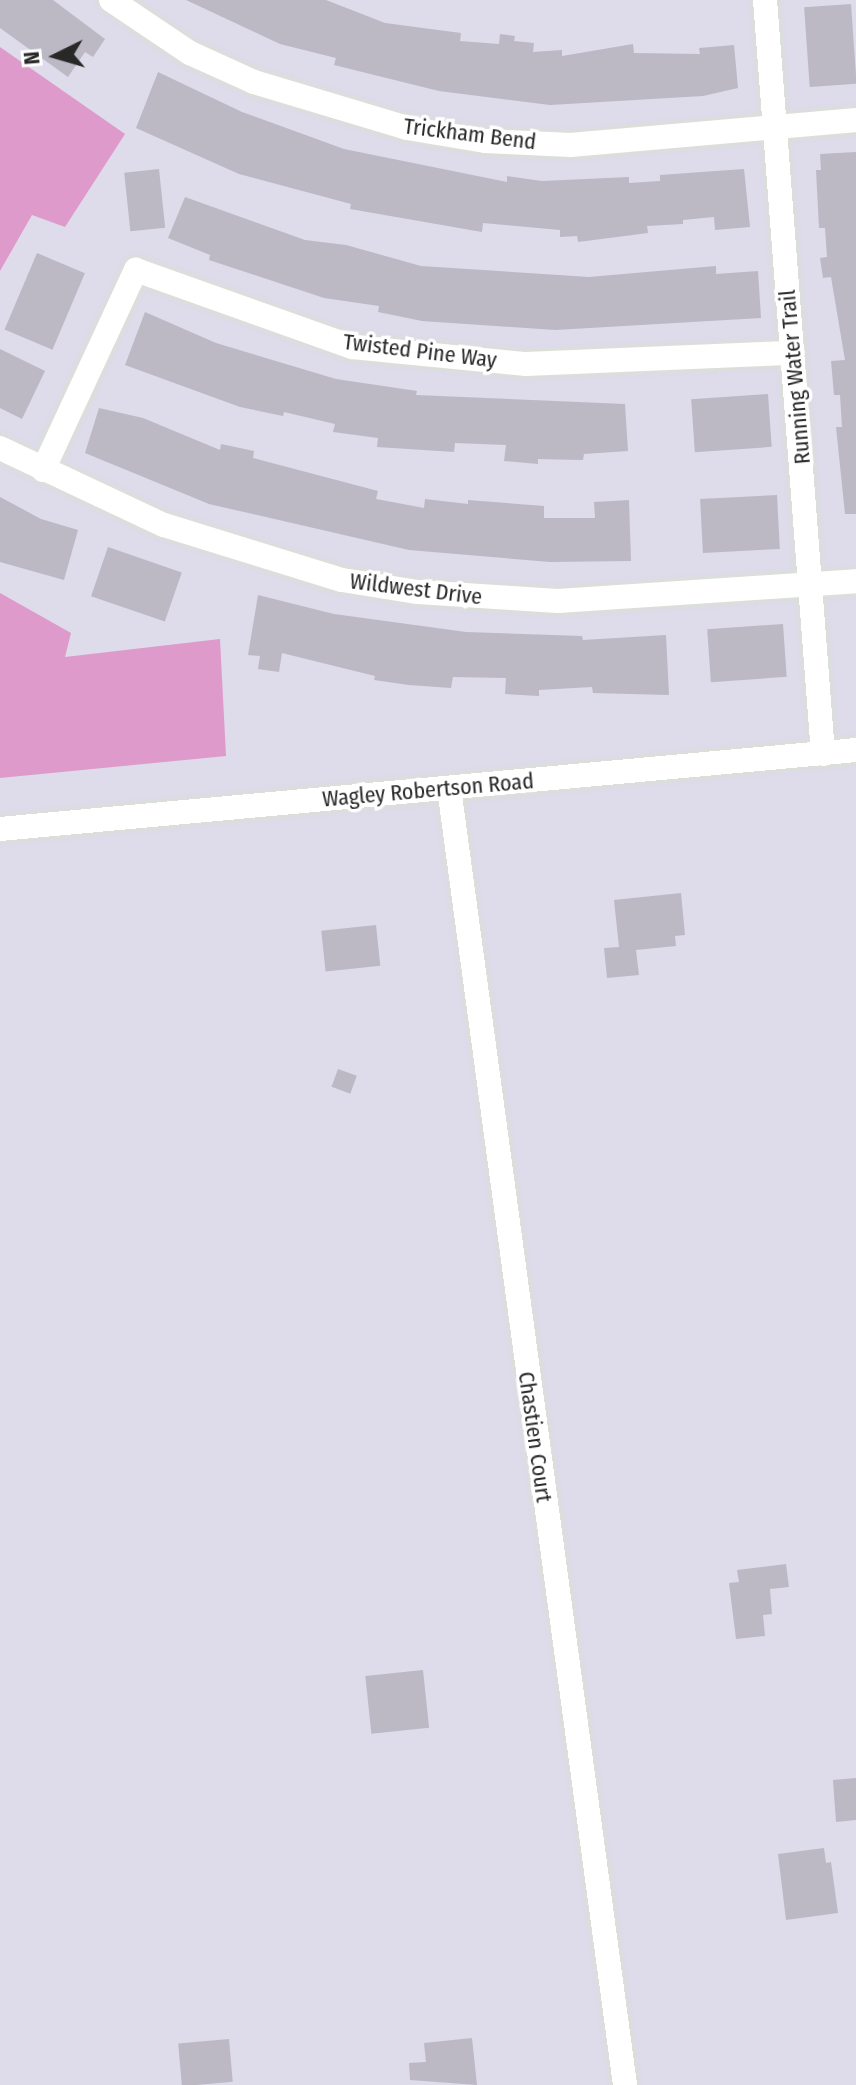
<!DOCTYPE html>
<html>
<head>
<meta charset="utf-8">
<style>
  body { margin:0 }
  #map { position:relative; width:856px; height:2085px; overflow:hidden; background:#dedbea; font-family:"Fira Sans Condensed",sans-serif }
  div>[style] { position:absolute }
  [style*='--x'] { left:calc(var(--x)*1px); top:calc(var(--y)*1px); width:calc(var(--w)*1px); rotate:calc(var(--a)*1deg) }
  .green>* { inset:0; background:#de9acb }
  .building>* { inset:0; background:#bcb9c5; transform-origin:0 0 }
  .roads { filter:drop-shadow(0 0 2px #d9e1d0) drop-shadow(0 0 2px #d9e1d0) }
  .minor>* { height:24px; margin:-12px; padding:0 12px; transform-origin:12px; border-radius:12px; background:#fff }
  span { translate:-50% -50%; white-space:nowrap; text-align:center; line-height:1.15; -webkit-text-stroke:7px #fff; paint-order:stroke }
  .street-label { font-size:22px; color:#282828 }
  .north { position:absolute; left:16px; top:16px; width:80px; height:80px; -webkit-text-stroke:6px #fff; paint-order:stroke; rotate:265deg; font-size:22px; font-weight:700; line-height:32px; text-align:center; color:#282828 }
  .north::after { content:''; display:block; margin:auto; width:28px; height:36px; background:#282828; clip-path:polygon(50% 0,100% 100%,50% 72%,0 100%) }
</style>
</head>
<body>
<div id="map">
  <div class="green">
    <div style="clip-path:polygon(0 47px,125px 134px,65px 227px,32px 215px,0 271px)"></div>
    <div style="clip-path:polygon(0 593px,71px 633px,65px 657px,220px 639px,226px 756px,0 778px)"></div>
  </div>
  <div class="building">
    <div style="clip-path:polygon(0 0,53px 0,105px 39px,93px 57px,85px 52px,68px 77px,0 28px)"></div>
    <div style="clip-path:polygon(186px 0,326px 0,385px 23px,461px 33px,460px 41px,499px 44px,500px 34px,515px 36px,514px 41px,534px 43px,533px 52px,562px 50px,562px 56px,633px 44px,634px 53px,700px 54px,699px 48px,734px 45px,738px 88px,703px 96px,550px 105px,439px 91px,334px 65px,336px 58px,280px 44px)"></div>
    <div style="left:851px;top:4px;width:80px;height:47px;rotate:86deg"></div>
    <div style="clip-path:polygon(158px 72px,242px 112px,344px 149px,507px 182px,507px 176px,542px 181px,629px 177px,629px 183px,660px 181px,660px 175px,744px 169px,750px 227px,715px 230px,714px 217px,683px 220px,683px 224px,647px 226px,648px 233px,578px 242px,577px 236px,560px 237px,560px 230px,483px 223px,482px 232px,350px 209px,351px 204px,239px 174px,136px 128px)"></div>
    <div style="clip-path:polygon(856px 152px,856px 514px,845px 514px,836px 427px,842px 427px,840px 395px,834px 395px,831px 361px,845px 360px,831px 277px,823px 278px,820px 258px,827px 257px,825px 228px,819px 228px,816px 170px,821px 170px,820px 154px)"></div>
    <div style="left:159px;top:169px;width:59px;height:35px;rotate:84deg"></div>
    <div style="clip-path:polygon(185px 197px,305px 240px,346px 245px,421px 266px,589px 277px,716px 266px,716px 274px,758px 271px,761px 318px,555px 330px,422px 321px,378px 312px,379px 306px,324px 298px,209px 260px,210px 255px,168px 238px)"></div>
    <div style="left:37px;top:253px;width:52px;height:83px;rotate:23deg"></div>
    <div style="clip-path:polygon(145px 312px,216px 343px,336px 379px,417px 391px,416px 395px,625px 404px,628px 451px,584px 454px,583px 460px,538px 459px,538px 464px,504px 461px,506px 445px,455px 443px,454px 452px,377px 447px,378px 438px,333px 432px,335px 424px,284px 412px,283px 416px,240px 407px,125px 365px)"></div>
    <div style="clip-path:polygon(0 349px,45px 371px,22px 419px,0 408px)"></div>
    <div style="left:768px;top:394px;width:53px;height:77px;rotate:86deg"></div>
    <div style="clip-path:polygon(99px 408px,143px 418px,220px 450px,221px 444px,254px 451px,253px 458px,378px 491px,376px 499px,424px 508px,425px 499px,468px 504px,468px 500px,544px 506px,544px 518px,595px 518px,594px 502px,629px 500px,631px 561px,550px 562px,409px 550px,209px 504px,85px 453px)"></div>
    <div style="left:777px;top:495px;width:54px;height:77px;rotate:87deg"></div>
    <div style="clip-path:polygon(0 497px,41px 519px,78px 530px,64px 580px,0 562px)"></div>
    <div style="left:108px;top:547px;width:78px;height:52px;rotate:19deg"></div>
    <div style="clip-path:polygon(258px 595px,334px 614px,466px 632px,582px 636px,583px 640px,666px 635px,669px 695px,593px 693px,592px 687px,539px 690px,539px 696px,505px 694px,506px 678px,453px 677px,451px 688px,409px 685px,374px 680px,375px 676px,282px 653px,279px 672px,258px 669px,260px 656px,248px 655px)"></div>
    <div style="left:783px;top:624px;width:53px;height:76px;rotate:86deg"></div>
    <div style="clip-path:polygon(681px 893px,685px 935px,675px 936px,676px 946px,636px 950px,639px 975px,607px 978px,604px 948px,619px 947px,614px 900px)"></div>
    <div style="left:376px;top:925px;width:41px;height:55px;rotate:84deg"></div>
    <div style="left:338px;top:1069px;width:20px;height:19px;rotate:20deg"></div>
    <div style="clip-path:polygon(786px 1564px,789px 1587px,770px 1589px,772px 1614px,763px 1615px,765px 1636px,736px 1639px,729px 1583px,739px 1582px,737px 1570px)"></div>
    <div style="left:423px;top:1670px;width:58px;height:58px;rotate:84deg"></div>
    <div style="clip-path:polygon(856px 1778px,856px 1820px,836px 1822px,833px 1780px)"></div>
    <div style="clip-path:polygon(824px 1848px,826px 1863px,831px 1862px,838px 1913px,786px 1920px,778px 1854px)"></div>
    <div style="clip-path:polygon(472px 2038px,477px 2085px,410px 2080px,409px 2063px,426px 2062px,424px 2043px)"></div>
    <div style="left:229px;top:2039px;width:43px;height:51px;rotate:85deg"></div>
  </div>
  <div class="roads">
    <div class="minor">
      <div style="--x:111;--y:0;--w:95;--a:33.9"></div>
      <div style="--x:190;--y:53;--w:70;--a:24.4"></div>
      <div style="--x:254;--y:82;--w:160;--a:16.7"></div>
      <div style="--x:407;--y:128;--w:79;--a:9.5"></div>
      <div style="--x:485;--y:141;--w:86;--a:2.7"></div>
      <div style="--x:571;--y:145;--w:286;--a:-5"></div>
      <div style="--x:765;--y:0;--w:756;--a:85.6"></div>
      <div style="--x:0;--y:448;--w:181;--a:25.2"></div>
      <div style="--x:164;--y:525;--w:186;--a:17.2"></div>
      <div style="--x:342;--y:580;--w:77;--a:9"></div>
      <div style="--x:418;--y:592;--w:140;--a:3.7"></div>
      <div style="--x:558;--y:601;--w:299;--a:-3.8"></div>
      <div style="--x:43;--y:470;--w:221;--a:-65.1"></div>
      <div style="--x:136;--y:270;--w:229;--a:19.6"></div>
      <div style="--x:352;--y:347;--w:175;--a:5.6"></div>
      <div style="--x:526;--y:364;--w:267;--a:-2.4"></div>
      <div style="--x:449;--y:788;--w:1309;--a:82.27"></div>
      <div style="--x:0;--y:829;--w:860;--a:-5.27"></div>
    </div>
  </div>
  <div class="street-label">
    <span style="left:470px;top:134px;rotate:7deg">Trickham Bend</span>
    <span style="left:420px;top:351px;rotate:7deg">Twisted Pine Way</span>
    <span style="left:795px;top:377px;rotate:-95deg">Running Water Trail</span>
    <span style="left:416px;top:589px;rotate:7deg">Wildwest Drive</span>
    <span style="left:428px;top:790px;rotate:-5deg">Wagley Robertson Road</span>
    <span style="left:535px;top:1437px;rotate:82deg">Chastien Court</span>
  </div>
  <div class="north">N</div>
</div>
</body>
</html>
